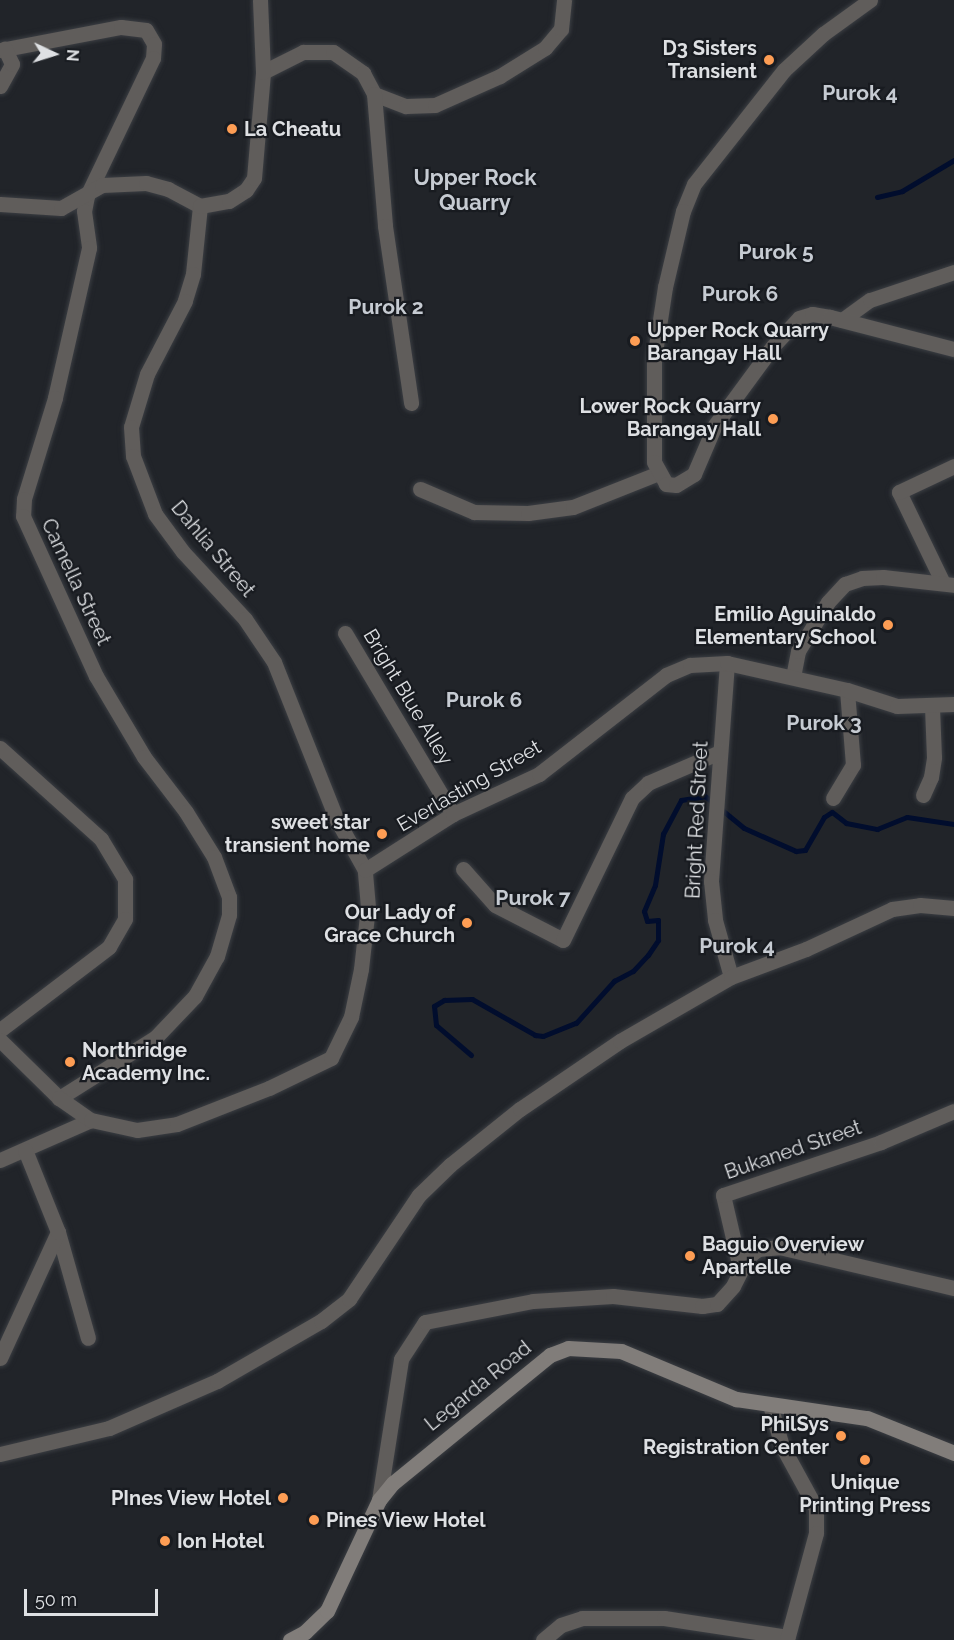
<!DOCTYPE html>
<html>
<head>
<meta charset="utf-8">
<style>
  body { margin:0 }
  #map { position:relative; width:954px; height:1640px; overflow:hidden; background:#212429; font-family:Raleway,sans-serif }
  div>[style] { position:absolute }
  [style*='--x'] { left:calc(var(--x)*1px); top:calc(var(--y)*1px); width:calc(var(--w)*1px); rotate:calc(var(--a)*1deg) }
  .stream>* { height:5px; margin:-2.5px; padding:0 2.5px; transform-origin:2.5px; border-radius:2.5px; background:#010d2d }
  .roads { filter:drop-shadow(0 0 2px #3b3e43) drop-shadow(0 0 2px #3b3e43) }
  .minor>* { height:15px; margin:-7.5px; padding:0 7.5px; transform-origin:7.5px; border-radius:7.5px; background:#605d5b }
  .tertiary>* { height:15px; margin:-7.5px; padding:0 7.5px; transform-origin:7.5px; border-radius:7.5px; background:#605d5b }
  .secondary>* { height:15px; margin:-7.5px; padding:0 7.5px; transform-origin:7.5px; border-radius:7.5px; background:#817d7a }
  .dots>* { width:16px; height:16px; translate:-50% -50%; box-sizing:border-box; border:3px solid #181b20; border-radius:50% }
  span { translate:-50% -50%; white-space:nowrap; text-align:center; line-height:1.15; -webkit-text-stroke:4.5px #181b20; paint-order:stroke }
  .poi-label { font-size:20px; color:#dee0e3; font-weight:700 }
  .right { translate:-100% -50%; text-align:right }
  .left { translate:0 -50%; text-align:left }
  .street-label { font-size:20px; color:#dee0e3 }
  .neighbourhood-label { font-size:21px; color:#c6cbd2; font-weight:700 }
  .quarter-label { font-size:22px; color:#c6cbd2; font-weight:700 }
  .north { position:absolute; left:24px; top:24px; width:60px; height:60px; -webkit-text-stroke:4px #181b20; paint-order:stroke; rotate:94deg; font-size:16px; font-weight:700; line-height:24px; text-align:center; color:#dee0e3 }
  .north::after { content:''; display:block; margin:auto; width:21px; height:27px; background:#dee0e3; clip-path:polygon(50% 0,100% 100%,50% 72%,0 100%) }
  .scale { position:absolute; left:24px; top:1589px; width:134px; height:27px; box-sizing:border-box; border:3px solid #dee0e3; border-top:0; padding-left:8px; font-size:18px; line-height:21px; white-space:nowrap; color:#dee0e3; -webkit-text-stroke:4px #181b20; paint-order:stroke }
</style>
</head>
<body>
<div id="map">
  <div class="stream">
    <div style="--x:877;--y:197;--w:26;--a:-13"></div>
    <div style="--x:902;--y:191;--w:61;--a:-30.8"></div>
    <div style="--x:471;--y:1055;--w:46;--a:-139.4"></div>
    <div style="--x:436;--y:1025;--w:19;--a:-96"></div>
    <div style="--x:434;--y:1006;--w:12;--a:-31"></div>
    <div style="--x:444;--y:1000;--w:28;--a:-2"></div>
    <div style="--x:472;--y:999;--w:73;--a:29.7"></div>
    <div style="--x:535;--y:1035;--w:8;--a:7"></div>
    <div style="--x:543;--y:1036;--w:35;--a:-22"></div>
    <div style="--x:576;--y:1023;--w:57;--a:-47.9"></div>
    <div style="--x:614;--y:981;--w:21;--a:-28"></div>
    <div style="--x:633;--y:971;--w:22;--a:-47"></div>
    <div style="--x:648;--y:955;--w:18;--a:-56"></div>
    <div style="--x:658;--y:940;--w:20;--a:-90"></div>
    <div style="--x:658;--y:920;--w:11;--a:175"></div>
    <div style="--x:647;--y:921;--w:10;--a:-107"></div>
    <div style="--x:644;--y:911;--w:28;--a:-67"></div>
    <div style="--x:655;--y:885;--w:52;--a:-81.1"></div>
    <div style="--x:663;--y:834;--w:38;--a:-62"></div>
    <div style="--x:681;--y:800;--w:24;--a:-9"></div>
    <div style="--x:705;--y:796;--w:50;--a:39.4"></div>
    <div style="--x:744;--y:828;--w:57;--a:23.9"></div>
    <div style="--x:796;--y:851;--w:9;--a:-6"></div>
    <div style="--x:805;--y:850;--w:38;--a:-60"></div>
    <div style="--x:824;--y:817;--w:9;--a:-32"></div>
    <div style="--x:832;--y:812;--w:18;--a:38"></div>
    <div style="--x:846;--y:823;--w:32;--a:11"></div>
    <div style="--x:877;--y:829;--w:32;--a:-22"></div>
    <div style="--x:907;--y:817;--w:48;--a:8.5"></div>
  </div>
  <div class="roads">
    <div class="minor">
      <div style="--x:0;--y:50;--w:123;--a:-10.8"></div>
      <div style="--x:121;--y:27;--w:25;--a:7"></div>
      <div style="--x:146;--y:30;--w:16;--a:60"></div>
      <div style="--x:154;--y:44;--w:14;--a:94"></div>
      <div style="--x:153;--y:58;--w:153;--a:115.6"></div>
      <div style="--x:87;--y:196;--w:15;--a:101"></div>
      <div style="--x:84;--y:211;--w:37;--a:82"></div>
      <div style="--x:89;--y:248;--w:154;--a:102.8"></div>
      <div style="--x:55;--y:398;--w:106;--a:107.1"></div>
      <div style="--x:24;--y:499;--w:17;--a:93"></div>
      <div style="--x:23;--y:516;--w:176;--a:65.5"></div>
      <div style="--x:96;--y:676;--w:94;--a:59.3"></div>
      <div style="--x:144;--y:757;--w:69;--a:52.6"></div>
      <div style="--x:186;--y:812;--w:53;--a:58.1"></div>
      <div style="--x:214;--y:857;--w:43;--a:69.4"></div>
      <div style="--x:229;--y:897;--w:18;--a:90"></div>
      <div style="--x:229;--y:915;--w:43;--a:106.3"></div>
      <div style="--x:217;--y:956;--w:46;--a:118.8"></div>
      <div style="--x:195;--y:996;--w:57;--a:133.6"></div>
      <div style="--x:156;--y:1037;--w:115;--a:147.8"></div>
      <div style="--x:263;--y:72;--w:45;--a:-26.6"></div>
      <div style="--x:303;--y:52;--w:30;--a:0"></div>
      <div style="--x:333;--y:52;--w:37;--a:35"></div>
      <div style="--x:363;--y:73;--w:24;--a:62"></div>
      <div style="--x:374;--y:94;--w:34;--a:21"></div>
      <div style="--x:406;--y:106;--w:29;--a:-2"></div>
      <div style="--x:435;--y:105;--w:71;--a:-24"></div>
      <div style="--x:500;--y:76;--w:53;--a:-31.9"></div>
      <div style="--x:545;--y:48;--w:25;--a:-50"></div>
      <div style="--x:561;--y:29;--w:29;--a:-84"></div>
      <div style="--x:0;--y:86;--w:25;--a:-61"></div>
      <div style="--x:12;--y:64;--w:17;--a:-115"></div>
      <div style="--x:374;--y:94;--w:132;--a:85.2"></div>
      <div style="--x:385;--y:226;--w:179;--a:81.6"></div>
      <div style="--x:0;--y:204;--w:61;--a:3.8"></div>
      <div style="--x:61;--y:208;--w:47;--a:-29.3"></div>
      <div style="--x:102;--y:185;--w:44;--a:-2.6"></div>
      <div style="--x:146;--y:183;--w:23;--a:15"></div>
      <div style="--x:168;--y:189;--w:36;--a:28"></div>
      <div style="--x:200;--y:206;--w:68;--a:95.9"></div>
      <div style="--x:193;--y:274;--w:28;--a:107"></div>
      <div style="--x:185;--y:301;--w:82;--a:117.5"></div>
      <div style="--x:147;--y:374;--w:55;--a:106.8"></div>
      <div style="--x:131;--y:427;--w:29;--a:86"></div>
      <div style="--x:133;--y:456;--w:62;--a:69.2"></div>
      <div style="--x:155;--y:514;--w:47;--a:53.6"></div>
      <div style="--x:183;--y:552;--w:91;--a:47.2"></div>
      <div style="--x:245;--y:619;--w:52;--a:56"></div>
      <div style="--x:274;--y:662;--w:170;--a:68.3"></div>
      <div style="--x:337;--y:820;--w:57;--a:60.8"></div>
      <div style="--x:200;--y:206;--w:29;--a:-10"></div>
      <div style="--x:229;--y:201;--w:20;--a:-33"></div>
      <div style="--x:246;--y:190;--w:14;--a:-56"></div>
      <div style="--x:254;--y:178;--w:106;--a:-85.1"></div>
      <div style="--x:263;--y:72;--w:72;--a:-92.4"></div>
      <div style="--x:842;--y:320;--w:34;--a:-36"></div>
      <div style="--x:870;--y:300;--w:89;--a:-18.4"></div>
      <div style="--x:420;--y:489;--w:59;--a:23.1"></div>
      <div style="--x:474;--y:512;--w:54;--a:1.1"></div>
      <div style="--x:528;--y:513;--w:45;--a:-7.6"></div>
      <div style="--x:573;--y:507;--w:92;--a:-21.6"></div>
      <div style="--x:943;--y:583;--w:101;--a:-115.8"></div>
      <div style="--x:899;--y:492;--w:61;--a:-25.3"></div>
      <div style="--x:345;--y:633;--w:211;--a:59.2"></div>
      <div style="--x:727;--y:663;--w:219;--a:94.2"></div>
      <div style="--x:711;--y:881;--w:39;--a:84"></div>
      <div style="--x:715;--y:920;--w:59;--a:74.3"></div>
      <div style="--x:793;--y:677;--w:26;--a:-79"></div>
      <div style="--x:798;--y:651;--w:57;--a:-58.5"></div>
      <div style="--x:828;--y:602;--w:25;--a:-47"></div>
      <div style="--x:845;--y:584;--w:18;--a:-19"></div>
      <div style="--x:862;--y:578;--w:21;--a:-3"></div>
      <div style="--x:883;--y:577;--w:71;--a:6.4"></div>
      <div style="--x:0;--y:748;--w:136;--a:42"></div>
      <div style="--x:101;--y:839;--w:47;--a:59"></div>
      <div style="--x:125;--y:879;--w:40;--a:90"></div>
      <div style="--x:125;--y:919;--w:32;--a:120"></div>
      <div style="--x:109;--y:947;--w:137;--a:142.7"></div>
      <div style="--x:923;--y:795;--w:20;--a:-66"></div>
      <div style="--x:931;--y:777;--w:20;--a:-81"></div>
      <div style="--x:934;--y:757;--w:50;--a:-92.3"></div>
      <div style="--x:833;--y:798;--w:39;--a:-59"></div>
      <div style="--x:853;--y:765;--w:75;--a:-94.6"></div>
      <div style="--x:463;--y:869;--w:48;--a:48.4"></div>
      <div style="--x:495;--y:905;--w:76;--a:27.2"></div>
      <div style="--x:563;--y:940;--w:158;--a:-64.1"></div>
      <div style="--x:632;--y:798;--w:22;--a:-43"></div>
      <div style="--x:648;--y:783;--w:78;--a:-23.3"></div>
      <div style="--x:0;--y:1160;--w:99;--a:-23.7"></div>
      <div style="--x:58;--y:1232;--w:110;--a:74.2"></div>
      <div style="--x:740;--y:1268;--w:75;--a:-103.1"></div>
      <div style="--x:723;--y:1195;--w:167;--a:-18.5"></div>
      <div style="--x:881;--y:1142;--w:79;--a:-23"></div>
      <div style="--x:0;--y:1358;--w:139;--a:-65.3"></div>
      <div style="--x:58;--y:1232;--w:88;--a:-111.9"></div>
      <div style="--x:0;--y:1454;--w:112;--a:-13.4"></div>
      <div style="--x:109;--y:1428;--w:118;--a:-23.5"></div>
      <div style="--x:217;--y:1381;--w:120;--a:-30"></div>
      <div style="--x:321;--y:1321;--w:36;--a:-38"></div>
      <div style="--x:349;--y:1299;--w:125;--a:-56.1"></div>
      <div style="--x:419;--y:1195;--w:43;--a:-44.1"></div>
      <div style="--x:450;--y:1165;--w:90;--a:-38.7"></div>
      <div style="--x:520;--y:1109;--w:121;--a:-34.2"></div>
      <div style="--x:620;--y:1041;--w:128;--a:-30"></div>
      <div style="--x:731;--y:977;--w:80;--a:-20.5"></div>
      <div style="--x:806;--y:949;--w:95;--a:-24.9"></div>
      <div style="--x:892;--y:909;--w:28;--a:-8"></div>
      <div style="--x:920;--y:905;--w:34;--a:5"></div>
      <div style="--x:379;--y:1500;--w:143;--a:-81.1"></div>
      <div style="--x:401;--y:1359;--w:44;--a:-57"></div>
      <div style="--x:425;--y:1322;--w:110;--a:-11"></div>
      <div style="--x:533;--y:1301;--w:80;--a:-3.6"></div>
      <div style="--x:613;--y:1296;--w:90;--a:6.4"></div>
      <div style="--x:702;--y:1306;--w:15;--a:-8"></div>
      <div style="--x:717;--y:1304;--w:24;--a:-48"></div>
      <div style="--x:733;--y:1286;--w:33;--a:-63"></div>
      <div style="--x:748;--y:1257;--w:13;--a:-39"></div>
      <div style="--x:758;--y:1249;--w:21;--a:-5"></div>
      <div style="--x:779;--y:1247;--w:180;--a:13.2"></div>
      <div style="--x:543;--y:1640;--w:23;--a:-40"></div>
      <div style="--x:561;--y:1625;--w:22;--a:-18"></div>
      <div style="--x:582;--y:1618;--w:82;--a:0"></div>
      <div style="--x:664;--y:1618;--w:125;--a:8.7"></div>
    </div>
    <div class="tertiary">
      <div style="--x:870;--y:0;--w:58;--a:144.1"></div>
      <div style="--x:823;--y:34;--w:53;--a:137.3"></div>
      <div style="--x:784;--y:70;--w:145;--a:128.3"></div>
      <div style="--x:694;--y:184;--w:29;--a:112"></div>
      <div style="--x:683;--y:211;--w:78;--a:103.3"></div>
      <div style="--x:665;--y:287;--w:73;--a:98.7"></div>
      <div style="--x:654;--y:359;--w:103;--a:90"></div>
      <div style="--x:654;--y:462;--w:25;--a:61"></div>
      <div style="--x:666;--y:484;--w:10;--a:6"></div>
      <div style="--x:676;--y:485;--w:21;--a:-31"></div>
      <div style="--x:694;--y:474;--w:53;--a:-66.8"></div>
      <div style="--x:715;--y:425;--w:98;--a:-53.7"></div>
      <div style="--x:773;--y:346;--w:38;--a:-47"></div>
      <div style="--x:799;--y:318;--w:14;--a:-17"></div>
      <div style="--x:812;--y:314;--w:18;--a:9"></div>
      <div style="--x:830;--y:317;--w:128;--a:14.5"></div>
      <div style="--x:0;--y:1040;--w:83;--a:44.5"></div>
      <div style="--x:59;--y:1098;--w:39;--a:35"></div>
      <div style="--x:91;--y:1120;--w:47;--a:12.3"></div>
      <div style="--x:137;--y:1130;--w:40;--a:-8.5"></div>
      <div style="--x:177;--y:1124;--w:99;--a:-21.4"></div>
      <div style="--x:269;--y:1088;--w:69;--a:-25.8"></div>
      <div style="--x:331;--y:1058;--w:46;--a:-64"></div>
      <div style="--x:351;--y:1017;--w:49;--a:-78.2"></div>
      <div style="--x:361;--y:969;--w:62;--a:-83.6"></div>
      <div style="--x:368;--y:907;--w:37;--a:-95"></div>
      <div style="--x:365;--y:870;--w:104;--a:-32.5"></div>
      <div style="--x:453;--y:814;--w:95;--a:-24.9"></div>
      <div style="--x:539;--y:774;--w:161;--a:-37.9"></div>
      <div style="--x:666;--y:675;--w:26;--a:-23"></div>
      <div style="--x:690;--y:665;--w:37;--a:-3"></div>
      <div style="--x:727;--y:663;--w:123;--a:12.7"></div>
      <div style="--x:847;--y:690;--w:52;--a:17.7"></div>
      <div style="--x:897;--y:706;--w:57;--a:-2"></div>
      <div style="--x:770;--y:1405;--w:43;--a:73.7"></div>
      <div style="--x:782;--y:1446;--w:71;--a:61.3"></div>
      <div style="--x:816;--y:1508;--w:25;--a:90"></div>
      <div style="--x:816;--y:1533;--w:111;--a:105.2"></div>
    </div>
    <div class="secondary">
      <div style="--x:290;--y:1640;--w:17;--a:-28"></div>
      <div style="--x:305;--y:1632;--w:30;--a:-44"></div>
      <div style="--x:327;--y:1611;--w:123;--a:-64.9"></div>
      <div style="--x:379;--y:1500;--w:22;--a:-51"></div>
      <div style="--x:393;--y:1483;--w:203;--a:-39.2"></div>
      <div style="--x:550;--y:1355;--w:19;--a:-21"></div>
      <div style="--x:568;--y:1348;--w:53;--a:3.2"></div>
      <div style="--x:621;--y:1351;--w:125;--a:22.7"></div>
      <div style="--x:736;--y:1399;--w:132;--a:8.3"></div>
      <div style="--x:867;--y:1418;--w:94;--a:21.9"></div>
    </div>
  </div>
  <div class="dots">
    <div style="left:769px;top:60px;background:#fd9d54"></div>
    <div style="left:232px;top:129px;background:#fd9d54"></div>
    <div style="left:635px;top:341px;background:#fd9d54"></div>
    <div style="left:773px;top:419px;background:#fd9d54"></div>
    <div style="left:888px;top:625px;background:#fd9d54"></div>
    <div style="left:382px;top:834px;background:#fd9d54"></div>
    <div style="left:467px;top:923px;background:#fd9d54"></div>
    <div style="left:70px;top:1062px;background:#fd9d54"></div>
    <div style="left:690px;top:1256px;background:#fd9d54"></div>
    <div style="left:841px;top:1436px;background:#fd9d54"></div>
    <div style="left:865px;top:1460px;background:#fd9d54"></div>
    <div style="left:283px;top:1498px;background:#fd9d54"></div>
    <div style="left:314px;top:1520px;background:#fd9d54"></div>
    <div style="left:165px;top:1541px;background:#fd9d54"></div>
  </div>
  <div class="poi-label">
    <span class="right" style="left:757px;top:60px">D3 Sisters<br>Transient</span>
    <span class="left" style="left:244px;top:129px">La Cheatu</span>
    <span class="left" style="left:647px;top:342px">Upper Rock Quarry<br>Barangay Hall</span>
    <span class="right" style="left:761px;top:418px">Lower Rock Quarry<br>Barangay Hall</span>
    <span class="right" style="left:876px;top:626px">Emilio Aguinaldo<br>Elementary School</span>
    <span class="right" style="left:370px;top:834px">sweet star<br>transient home</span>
    <span class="right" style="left:455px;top:924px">Our Lady of<br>Grace Church</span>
    <span class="left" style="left:82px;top:1062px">Northridge<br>Academy Inc.</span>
    <span class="left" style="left:702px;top:1256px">Baguio Overview<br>Apartelle</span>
    <span class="right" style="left:829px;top:1436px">PhilSys<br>Registration Center</span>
    <span style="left:865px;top:1494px">Unique<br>Printing Press</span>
    <span class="right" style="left:271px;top:1498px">PInes View Hotel</span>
    <span class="left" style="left:326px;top:1520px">Pines View Hotel</span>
    <span class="left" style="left:177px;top:1541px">Ion Hotel</span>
  </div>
  <div class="street-label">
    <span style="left:213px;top:549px;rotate:50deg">Dahlia Street</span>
    <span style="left:76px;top:582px;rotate:65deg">Camella Street</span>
    <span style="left:408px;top:697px;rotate:59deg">Bright Blue Alley</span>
    <span style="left:469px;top:786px;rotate:-30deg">Everlasting Street</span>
    <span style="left:697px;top:820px;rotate:-87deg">Bright Red Street</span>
    <span style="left:793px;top:1150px;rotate:-19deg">Bukaned Street</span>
    <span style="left:478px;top:1386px;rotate:-39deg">Legarda Road</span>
  </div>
  <div class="neighbourhood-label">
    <span style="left:860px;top:93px">Purok 4</span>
    <span style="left:776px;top:252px">Purok 5</span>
    <span style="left:740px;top:294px">Purok 6</span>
    <span style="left:386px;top:307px">Purok 2</span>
    <span style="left:484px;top:700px">Purok 6</span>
    <span style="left:824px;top:723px">Purok 3</span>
    <span style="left:533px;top:898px">Purok 7</span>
    <span style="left:737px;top:946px">Purok 4</span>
  </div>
  <div class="quarter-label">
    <span style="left:475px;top:190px">Upper Rock<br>Quarry</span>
  </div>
  <div class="north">N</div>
  <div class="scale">50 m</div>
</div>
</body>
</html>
